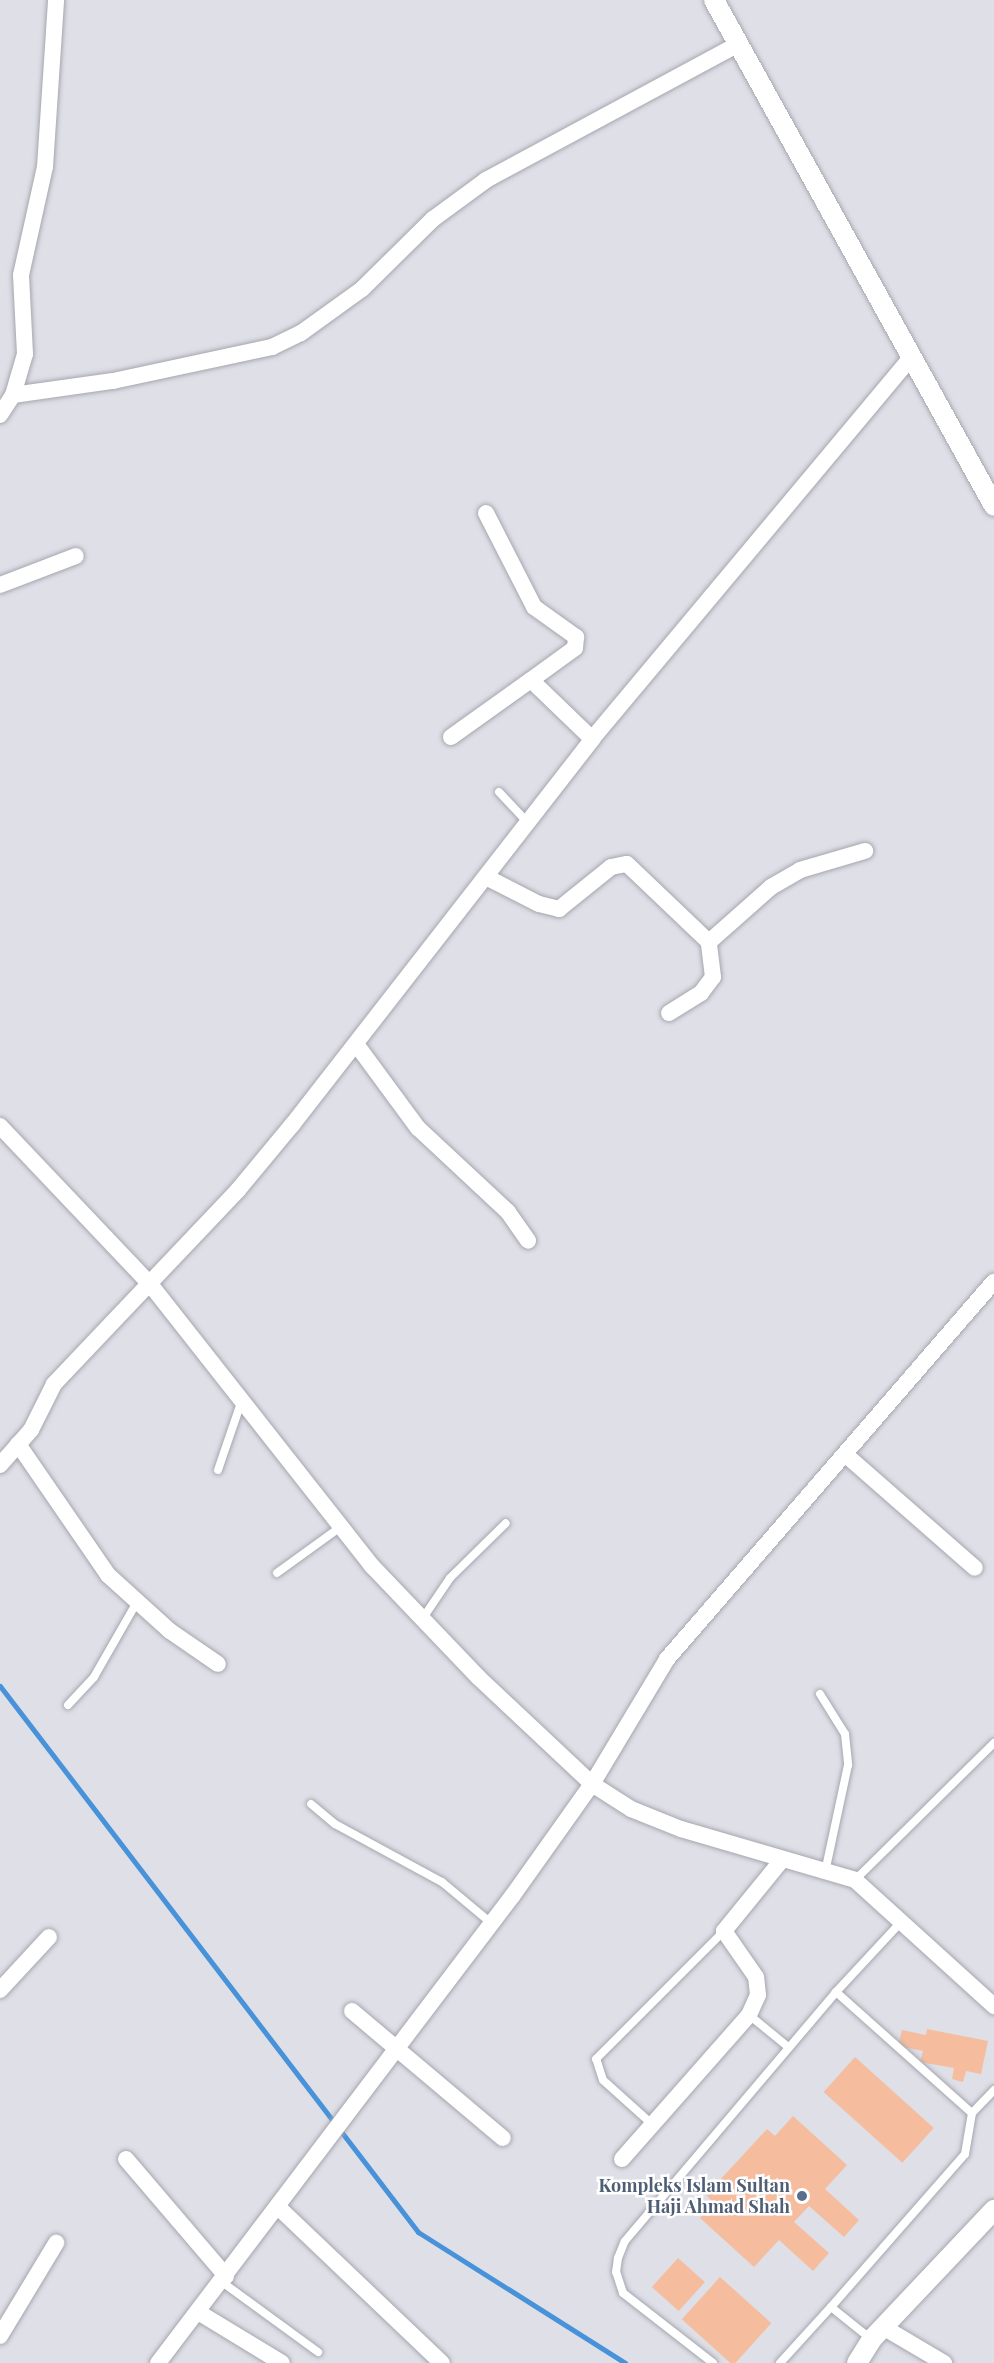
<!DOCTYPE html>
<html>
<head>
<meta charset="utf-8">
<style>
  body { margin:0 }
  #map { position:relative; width:994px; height:2363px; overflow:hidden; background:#dedfe7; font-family:"Playfair Display",serif }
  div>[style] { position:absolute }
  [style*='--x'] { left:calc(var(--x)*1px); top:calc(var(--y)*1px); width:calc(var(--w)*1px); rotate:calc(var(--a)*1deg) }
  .stream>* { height:5px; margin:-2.5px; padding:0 2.5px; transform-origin:2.5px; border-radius:2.5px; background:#4892d9 }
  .building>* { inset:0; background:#f5bd9e; transform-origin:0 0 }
  .roads { filter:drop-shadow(0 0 2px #a6a6ae) drop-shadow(0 0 2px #a6a6ae) }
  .service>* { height:8px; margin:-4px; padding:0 4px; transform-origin:4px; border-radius:4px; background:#fff }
  .minor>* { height:16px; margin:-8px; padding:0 8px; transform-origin:8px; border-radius:8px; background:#fff }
  .tertiary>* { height:20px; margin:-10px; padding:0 10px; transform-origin:10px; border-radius:10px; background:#fff }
  .dots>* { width:16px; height:16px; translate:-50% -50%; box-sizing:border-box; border:3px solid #fff; border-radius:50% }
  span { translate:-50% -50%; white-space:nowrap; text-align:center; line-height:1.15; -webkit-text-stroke:5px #fff; paint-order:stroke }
  .service-label { font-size:18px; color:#4e5e75; font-weight:700 }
  .right { translate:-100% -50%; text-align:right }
</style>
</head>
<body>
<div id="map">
  <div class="stream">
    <div style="--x:0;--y:1686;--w:688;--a:52.56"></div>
    <div style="--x:418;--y:2232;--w:245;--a:32.3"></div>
  </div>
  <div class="building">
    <div style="clip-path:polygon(927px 2029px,988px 2041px,981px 2074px,966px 2071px,963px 2082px,952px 2079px,954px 2068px,920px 2062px,923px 2051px,898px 2046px,902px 2030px,926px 2035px)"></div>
    <div style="left:855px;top:2057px;width:106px;height:47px;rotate:42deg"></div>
    <div style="clip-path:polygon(793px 2116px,847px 2165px,825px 2189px,859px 2220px,844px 2237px,809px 2206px,794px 2222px,829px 2253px,813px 2271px,779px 2240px,754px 2267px,700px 2218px,714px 2203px,706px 2195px,767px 2129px,775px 2136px)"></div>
    <div style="left:678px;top:2258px;width:36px;height:39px;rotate:42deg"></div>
    <div style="left:720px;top:2277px;width:69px;height:57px;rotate:42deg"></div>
  </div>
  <div class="roads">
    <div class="service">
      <div style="--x:499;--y:792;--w:44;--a:46.8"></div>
      <div style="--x:218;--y:1470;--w:71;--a:-71.1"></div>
      <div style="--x:277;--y:1573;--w:77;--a:-36"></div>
      <div style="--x:423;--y:1618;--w:48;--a:-56"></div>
      <div style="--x:450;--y:1578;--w:78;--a:-44.5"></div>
      <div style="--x:820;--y:1694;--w:47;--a:58"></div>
      <div style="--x:845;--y:1734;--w:31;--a:84"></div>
      <div style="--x:848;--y:1765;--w:105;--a:102.1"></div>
      <div style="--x:68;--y:1705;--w:38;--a:-47"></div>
      <div style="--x:94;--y:1677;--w:86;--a:-60.2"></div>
      <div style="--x:311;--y:1804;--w:31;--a:40"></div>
      <div style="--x:335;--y:1824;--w:122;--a:28.5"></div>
      <div style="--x:442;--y:1882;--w:64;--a:39.9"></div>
      <div style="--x:855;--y:1880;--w:195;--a:-44.6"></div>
      <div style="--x:836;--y:1992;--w:97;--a:-47.1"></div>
      <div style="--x:749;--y:2015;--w:49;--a:39.2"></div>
      <div style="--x:653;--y:2125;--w:67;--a:-138"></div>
      <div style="--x:603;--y:2080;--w:22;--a:-108"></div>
      <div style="--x:596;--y:2059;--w:181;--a:-45"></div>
      <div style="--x:222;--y:2282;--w:119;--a:36.1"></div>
      <div style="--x:831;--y:2307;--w:203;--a:-48.8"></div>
      <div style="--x:965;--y:2154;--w:42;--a:-80.3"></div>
      <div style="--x:972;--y:2113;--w:32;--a:-46"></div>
      <div style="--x:713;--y:2363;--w:114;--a:-142.1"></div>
      <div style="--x:623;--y:2293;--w:22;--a:-108"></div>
      <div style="--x:616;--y:2272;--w:14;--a:-82"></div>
      <div style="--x:618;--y:2258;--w:18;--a:-68"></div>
      <div style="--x:625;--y:2241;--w:326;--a:-49.7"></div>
      <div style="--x:836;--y:1992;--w:182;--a:41.7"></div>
      <div style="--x:780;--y:2363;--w:76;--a:-47.7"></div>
      <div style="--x:831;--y:2307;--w:51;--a:38.7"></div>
    </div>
    <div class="minor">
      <div style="--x:13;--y:395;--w:101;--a:-8"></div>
      <div style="--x:113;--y:381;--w:163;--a:-12.1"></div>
      <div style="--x:272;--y:347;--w:32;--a:-26"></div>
      <div style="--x:301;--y:333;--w:75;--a:-35.8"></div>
      <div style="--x:362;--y:289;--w:100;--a:-44.6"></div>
      <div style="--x:433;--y:219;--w:66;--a:-36.3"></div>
      <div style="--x:486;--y:180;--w:287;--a:-28.3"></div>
      <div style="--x:0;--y:415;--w:24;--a:-57"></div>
      <div style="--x:13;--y:395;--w:43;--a:-73.7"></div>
      <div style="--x:25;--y:354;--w:79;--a:-92.9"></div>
      <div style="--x:21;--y:275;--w:111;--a:-77.5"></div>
      <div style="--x:45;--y:167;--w:167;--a:-86.2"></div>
      <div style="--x:486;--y:513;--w:106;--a:62.9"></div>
      <div style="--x:534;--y:607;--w:52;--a:35.5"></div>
      <div style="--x:576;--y:637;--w:11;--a:95"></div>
      <div style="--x:575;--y:648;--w:54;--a:144"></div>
      <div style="--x:0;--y:585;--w:81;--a:-20.9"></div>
      <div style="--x:451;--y:737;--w:98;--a:-35.5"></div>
      <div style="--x:531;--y:680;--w:85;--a:44"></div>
      <div style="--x:486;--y:877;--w:59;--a:27"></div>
      <div style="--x:539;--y:904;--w:21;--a:14"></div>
      <div style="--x:559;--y:909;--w:67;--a:-38.9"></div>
      <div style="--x:611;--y:867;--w:16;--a:-11"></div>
      <div style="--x:627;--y:864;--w:113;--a:43.6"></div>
      <div style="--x:709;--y:942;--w:83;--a:-41.6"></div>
      <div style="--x:771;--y:887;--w:34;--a:-30"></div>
      <div style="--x:800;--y:870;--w:68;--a:-16.3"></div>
      <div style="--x:669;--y:1013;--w:38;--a:-32"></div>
      <div style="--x:701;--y:993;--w:20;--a:-53"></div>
      <div style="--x:713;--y:977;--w:35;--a:-97"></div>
      <div style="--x:356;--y:1044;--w:104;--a:53.6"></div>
      <div style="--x:418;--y:1128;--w:123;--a:43"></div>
      <div style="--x:508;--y:1212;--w:35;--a:55"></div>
      <div style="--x:0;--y:1126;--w:218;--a:46.5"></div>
      <div style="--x:150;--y:1284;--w:359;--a:51.8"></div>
      <div style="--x:372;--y:1566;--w:153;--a:46.3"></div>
      <div style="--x:478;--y:1677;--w:156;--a:43.2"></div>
      <div style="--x:592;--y:1784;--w:46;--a:32.7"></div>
      <div style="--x:631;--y:1809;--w:54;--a:21.8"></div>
      <div style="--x:681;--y:1829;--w:181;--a:16.3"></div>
      <div style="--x:855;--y:1880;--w:188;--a:42.2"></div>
      <div style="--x:18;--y:1444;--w:159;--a:55.5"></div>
      <div style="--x:108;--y:1575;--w:84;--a:42.1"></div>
      <div style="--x:170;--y:1631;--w:58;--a:34.5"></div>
      <div style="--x:846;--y:1455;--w:171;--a:41.2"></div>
      <div style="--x:0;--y:1465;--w:47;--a:-48.5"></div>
      <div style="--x:31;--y:1430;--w:51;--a:-63.4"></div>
      <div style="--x:54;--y:1384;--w:267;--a:-46.5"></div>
      <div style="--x:238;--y:1190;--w:85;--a:-50.3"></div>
      <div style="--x:292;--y:1125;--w:489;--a:-52.1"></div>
      <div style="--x:592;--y:739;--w:496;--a:-50.1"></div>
      <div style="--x:0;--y:1990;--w:72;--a:-47.2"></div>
      <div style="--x:352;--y:2011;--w:197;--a:40.1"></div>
      <div style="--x:126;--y:2159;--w:154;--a:49.5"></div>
      <div style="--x:622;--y:2159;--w:192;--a:-48.6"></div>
      <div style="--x:749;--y:2015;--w:22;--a:-66"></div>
      <div style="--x:758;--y:1995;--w:18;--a:-96"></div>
      <div style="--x:756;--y:1977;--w:56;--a:-124.8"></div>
      <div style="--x:724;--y:1931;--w:90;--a:-50.8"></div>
      <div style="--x:278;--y:2207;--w:226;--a:43.6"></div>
      <div style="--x:198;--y:2312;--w:98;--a:31.3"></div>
      <div style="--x:883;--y:2327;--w:71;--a:30.5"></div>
      <div style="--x:0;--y:2336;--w:109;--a:-58.9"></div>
      <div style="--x:158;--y:2363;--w:587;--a:-52.82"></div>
      <div style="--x:513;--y:1895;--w:136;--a:-54.6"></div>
      <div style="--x:592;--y:1784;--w:146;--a:-59"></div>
      <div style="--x:667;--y:1659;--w:499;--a:-49.1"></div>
    </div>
    <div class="tertiary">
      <div style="--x:714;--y:0;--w:578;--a:61.04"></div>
      <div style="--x:857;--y:2363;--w:28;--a:-58"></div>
      <div style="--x:872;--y:2339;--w:178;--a:-46.6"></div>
    </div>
  </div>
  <div class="dots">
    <div style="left:802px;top:2196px;background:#5c6f8a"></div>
  </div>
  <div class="service-label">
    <span class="right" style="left:790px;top:2196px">Kompleks Islam Sultan<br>Haji Ahmad Shah</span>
  </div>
</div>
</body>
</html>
